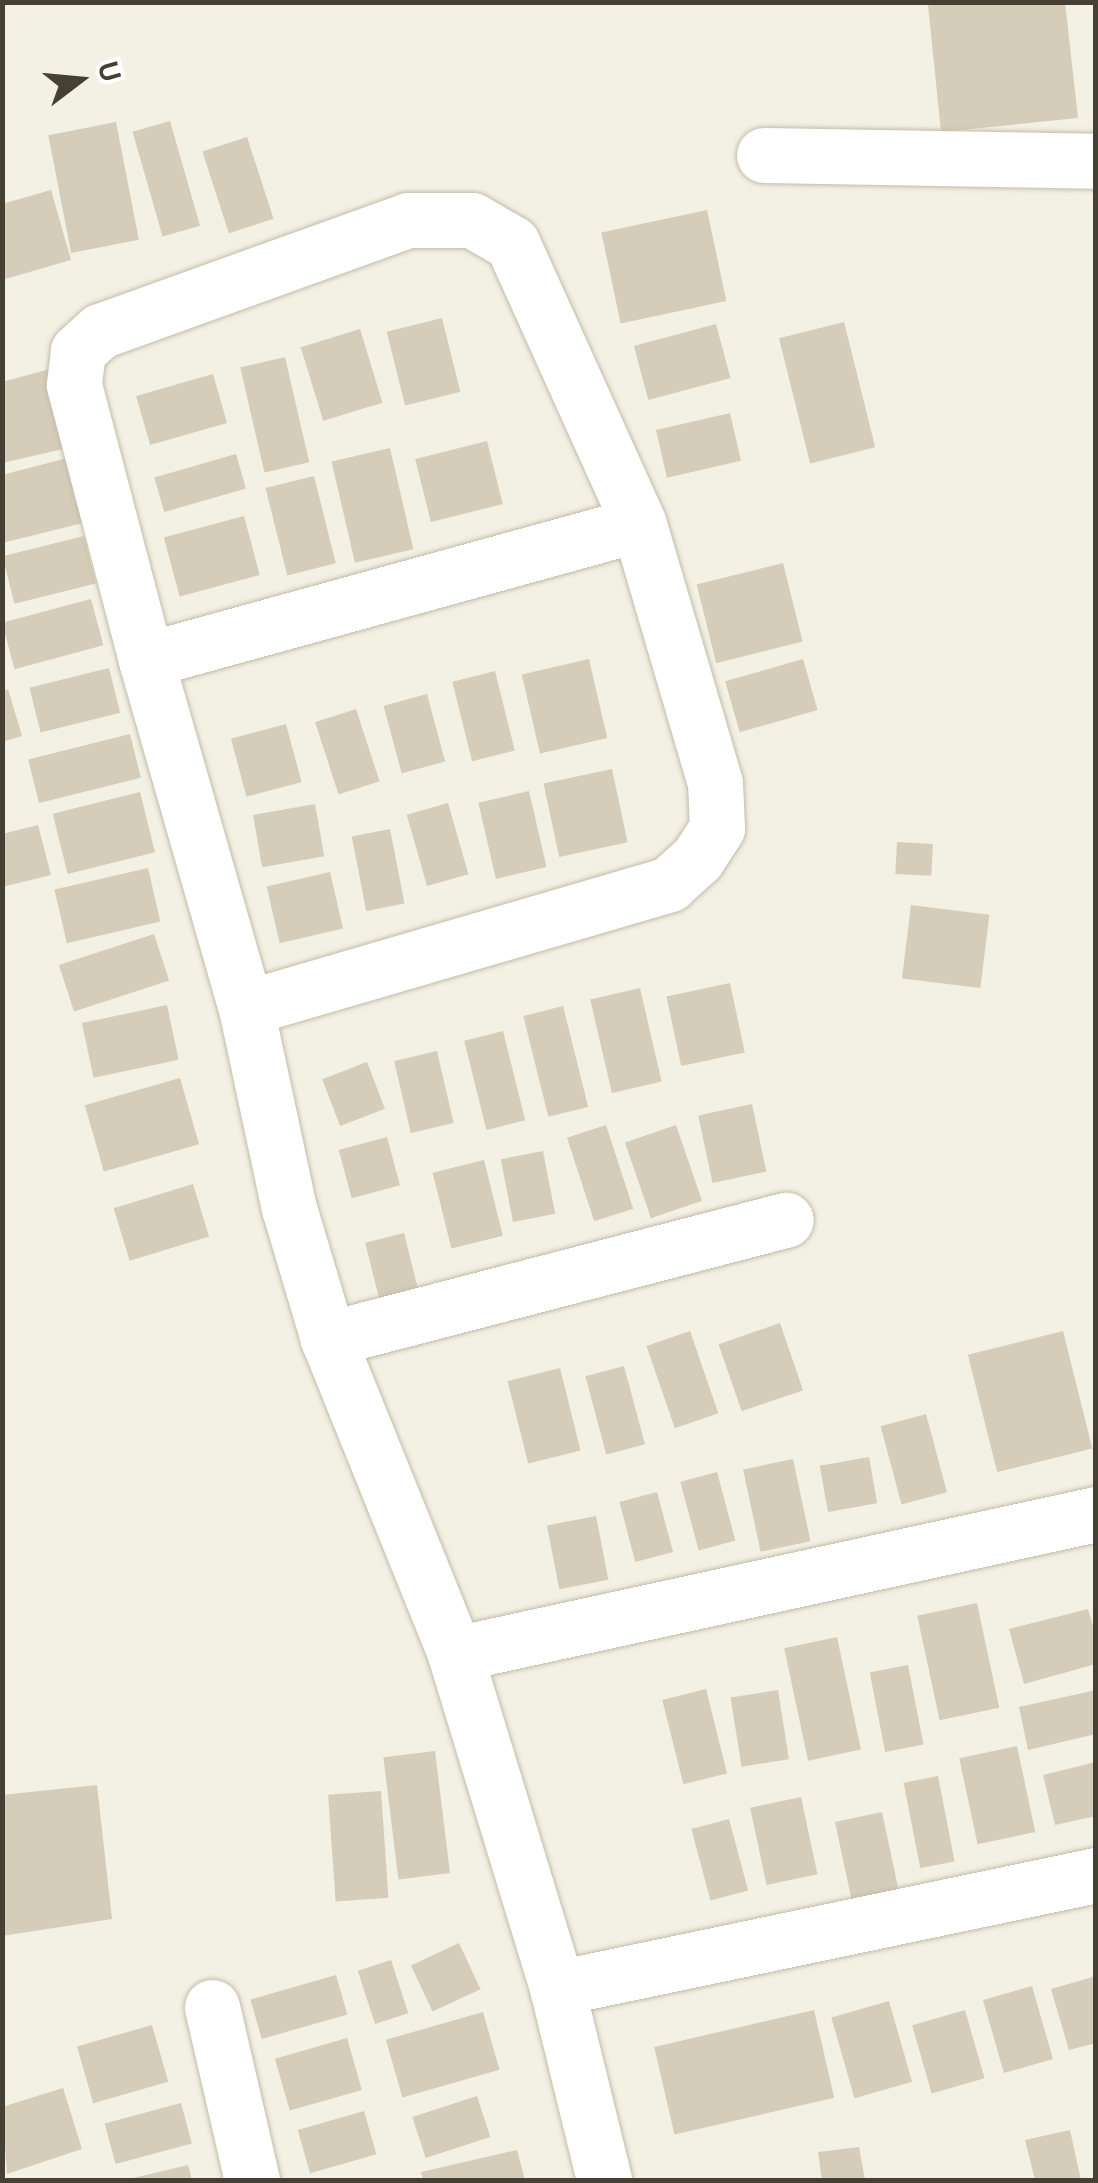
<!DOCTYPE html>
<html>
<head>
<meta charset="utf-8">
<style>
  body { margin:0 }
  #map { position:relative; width:1098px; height:2183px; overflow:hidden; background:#f3f0e4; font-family:"DM Sans",sans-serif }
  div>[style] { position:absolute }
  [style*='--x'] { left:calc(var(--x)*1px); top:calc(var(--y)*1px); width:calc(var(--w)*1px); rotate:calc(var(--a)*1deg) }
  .building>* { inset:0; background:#d5cdb9; transform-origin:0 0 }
  .roads { filter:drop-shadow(0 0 2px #c2bca9) drop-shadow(0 0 2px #c2bca9) }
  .minor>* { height:55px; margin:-27.5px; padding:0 27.5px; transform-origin:27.5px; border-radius:27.5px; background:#fff }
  span { translate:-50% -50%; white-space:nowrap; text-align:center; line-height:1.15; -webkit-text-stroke:9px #fff; paint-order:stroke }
  .frame { position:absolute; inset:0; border:5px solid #464034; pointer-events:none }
  .north { position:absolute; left:30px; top:30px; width:100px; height:100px; -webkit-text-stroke:8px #fff; paint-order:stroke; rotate:74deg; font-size:28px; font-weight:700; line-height:40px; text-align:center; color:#464034 }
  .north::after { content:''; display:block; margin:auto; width:35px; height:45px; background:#464034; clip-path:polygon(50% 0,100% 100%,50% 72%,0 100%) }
</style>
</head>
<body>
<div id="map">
  <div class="building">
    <div style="clip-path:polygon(956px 2px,1065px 2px,1078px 118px,941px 132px,928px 5px)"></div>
    <div style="left:170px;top:121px;width:109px;height:39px;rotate:74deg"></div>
    <div style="left:116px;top:122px;width:120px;height:69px;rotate:79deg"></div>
    <div style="left:247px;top:137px;width:86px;height:47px;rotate:72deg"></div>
    <div style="clip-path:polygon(51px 190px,71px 260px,2px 280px,2px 204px)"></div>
    <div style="left:707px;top:210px;width:93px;height:108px;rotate:78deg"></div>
    <div style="left:442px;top:318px;width:76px;height:57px;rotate:76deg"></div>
    <div style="left:844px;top:322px;width:129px;height:67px;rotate:76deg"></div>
    <div style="left:716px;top:324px;width:56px;height:85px;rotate:75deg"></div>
    <div style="left:360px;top:329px;width:77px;height:62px;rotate:73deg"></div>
    <div style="left:285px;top:357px;width:108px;height:46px;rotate:77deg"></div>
    <div style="clip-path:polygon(50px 369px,68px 448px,2px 463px,2px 382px)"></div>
    <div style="left:213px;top:374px;width:51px;height:80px;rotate:74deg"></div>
    <div style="left:730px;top:413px;width:49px;height:76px;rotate:77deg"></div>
    <div style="left:487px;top:441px;width:65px;height:74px;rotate:76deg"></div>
    <div style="left:390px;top:448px;width:104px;height:60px;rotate:77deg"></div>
    <div style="left:236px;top:454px;width:36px;height:85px;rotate:74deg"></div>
    <div style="clip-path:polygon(75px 456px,91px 521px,2px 543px,2px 475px)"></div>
    <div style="left:314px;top:476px;width:90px;height:50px;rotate:76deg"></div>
    <div style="left:244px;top:516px;width:61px;height:83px;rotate:75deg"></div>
    <div style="left:84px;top:536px;width:49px;height:84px;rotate:76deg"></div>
    <div style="left:783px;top:563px;width:81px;height:89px;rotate:76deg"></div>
    <div style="left:91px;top:599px;width:48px;height:92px;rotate:75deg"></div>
    <div style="left:589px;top:659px;width:81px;height:69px;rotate:77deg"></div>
    <div style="left:803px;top:659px;width:53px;height:81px;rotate:74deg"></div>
    <div style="left:109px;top:668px;width:46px;height:82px;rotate:76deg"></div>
    <div style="left:495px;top:671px;width:82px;height:44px;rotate:76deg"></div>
    <div style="clip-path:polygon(8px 689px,22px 736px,2px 742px,2px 691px)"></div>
    <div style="left:427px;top:694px;width:70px;height:45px;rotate:75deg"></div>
    <div style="left:356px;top:709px;width:76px;height:43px;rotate:72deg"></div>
    <div style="left:286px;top:724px;width:60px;height:57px;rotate:75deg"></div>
    <div style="left:130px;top:734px;width:45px;height:105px;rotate:76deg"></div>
    <div style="left:612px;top:769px;width:75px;height:70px;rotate:78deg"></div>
    <div style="left:529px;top:791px;width:78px;height:52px;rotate:77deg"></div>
    <div style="left:140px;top:792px;width:62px;height:90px;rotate:76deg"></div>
    <div style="left:448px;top:803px;width:74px;height:43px;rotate:74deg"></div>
    <div style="left:315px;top:804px;width:53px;height:63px;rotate:80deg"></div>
    <div style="clip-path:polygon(38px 825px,51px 875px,2px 887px,2px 834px)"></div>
    <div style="left:390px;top:829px;width:76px;height:39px;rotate:79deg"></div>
    <div style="left:897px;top:842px;width:36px;height:32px;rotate:3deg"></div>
    <div style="left:148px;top:868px;width:55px;height:96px;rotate:77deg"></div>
    <div style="left:330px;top:872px;width:58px;height:65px;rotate:77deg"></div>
    <div style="left:911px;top:905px;width:79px;height:74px;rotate:7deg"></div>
    <div style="left:154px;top:934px;width:49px;height:100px;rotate:72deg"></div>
    <div style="left:730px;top:983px;width:71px;height:65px;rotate:78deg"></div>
    <div style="left:640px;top:988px;width:96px;height:51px;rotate:77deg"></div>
    <div style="left:167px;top:1005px;width:56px;height:87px;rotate:78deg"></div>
    <div style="left:563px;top:1006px;width:104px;height:41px;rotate:76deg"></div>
    <div style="left:503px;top:1031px;width:92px;height:40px;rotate:76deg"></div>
    <div style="left:437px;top:1051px;width:74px;height:44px;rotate:77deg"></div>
    <div style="left:367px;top:1062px;width:50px;height:48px;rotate:69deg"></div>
    <div style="left:180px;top:1078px;width:69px;height:99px;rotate:74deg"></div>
    <div style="left:752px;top:1104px;width:69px;height:55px;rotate:78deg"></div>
    <div style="left:606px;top:1125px;width:88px;height:41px;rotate:72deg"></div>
    <div style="left:676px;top:1125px;width:80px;height:54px;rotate:71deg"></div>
    <div style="left:387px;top:1137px;width:50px;height:50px;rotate:75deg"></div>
    <div style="left:543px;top:1151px;width:64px;height:43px;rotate:79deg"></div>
    <div style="left:484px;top:1160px;width:78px;height:53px;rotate:76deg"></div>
    <div style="left:193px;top:1184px;width:55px;height:83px;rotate:73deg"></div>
    <div style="left:404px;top:1233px;width:64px;height:40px;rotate:76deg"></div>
    <div style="left:780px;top:1323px;width:71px;height:65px;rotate:71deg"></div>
    <div style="left:690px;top:1331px;width:87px;height:46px;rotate:71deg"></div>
    <div style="left:1063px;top:1331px;width:121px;height:98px;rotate:76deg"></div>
    <div style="left:624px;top:1366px;width:81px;height:40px;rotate:75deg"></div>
    <div style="left:560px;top:1368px;width:85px;height:54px;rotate:76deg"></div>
    <div style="left:926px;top:1414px;width:81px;height:47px;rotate:75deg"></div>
    <div style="left:869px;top:1457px;width:47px;height:50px;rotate:80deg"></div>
    <div style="left:793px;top:1459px;width:84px;height:51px;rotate:78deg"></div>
    <div style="left:717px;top:1472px;width:71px;height:38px;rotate:75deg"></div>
    <div style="left:657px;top:1492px;width:62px;height:39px;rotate:75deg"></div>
    <div style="left:596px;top:1516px;width:65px;height:50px;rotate:79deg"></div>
    <div style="left:977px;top:1603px;width:107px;height:61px;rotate:78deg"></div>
    <div style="clip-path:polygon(1088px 1609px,1096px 1636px,1096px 1664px,1024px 1684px,1009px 1629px)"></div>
    <div style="left:837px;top:1637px;width:115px;height:54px;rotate:78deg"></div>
    <div style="left:908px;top:1665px;width:81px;height:39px;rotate:79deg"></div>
    <div style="left:706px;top:1689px;width:87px;height:45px;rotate:76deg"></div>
    <div style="left:778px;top:1690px;width:70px;height:48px;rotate:81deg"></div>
    <div style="clip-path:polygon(1096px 1690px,1096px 1734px,1028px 1750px,1019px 1707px)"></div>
    <div style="left:1017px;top:1746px;width:88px;height:59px;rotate:78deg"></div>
    <div style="left:435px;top:1751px;width:123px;height:52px;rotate:83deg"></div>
    <div style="clip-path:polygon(1096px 1762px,1096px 1816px,1055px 1825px,1043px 1775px)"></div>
    <div style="left:938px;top:1776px;width:87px;height:35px;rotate:79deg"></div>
    <div style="clip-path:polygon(97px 1785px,112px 1919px,2px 1936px,2px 1795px)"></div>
    <div style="left:381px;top:1791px;width:107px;height:53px;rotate:86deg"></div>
    <div style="left:801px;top:1797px;width:79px;height:52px;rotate:78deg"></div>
    <div style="left:882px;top:1812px;width:94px;height:48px;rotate:78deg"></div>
    <div style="left:729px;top:1819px;width:74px;height:39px;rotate:75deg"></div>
    <div style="left:459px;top:1943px;width:51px;height:53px;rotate:65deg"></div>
    <div style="left:391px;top:1960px;width:56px;height:35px;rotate:72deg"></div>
    <div style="left:336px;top:1975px;width:41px;height:89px;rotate:74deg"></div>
    <div style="clip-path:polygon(1096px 1976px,1096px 2043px,1069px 2050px,1051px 1989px)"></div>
    <div style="left:1032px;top:1986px;width:76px;height:51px;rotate:74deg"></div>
    <div style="left:889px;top:2001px;width:84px;height:60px;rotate:74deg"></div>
    <div style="left:814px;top:2010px;width:90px;height:164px;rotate:77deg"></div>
    <div style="left:965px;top:2010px;width:71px;height:55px;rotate:74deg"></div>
    <div style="left:483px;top:2012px;width:60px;height:101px;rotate:74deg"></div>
    <div style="left:152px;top:2025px;width:59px;height:78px;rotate:74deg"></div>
    <div style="left:347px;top:2038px;width:54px;height:75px;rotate:74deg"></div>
    <div style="clip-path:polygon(63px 2088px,82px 2149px,7px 2174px,2px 2107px)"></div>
    <div style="left:477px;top:2096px;width:43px;height:68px;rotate:72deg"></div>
    <div style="left:181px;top:2103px;width:42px;height:79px;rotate:75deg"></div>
    <div style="left:364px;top:2111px;width:45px;height:69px;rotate:74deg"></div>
    <div style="clip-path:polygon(1070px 2130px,1081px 2180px,1035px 2180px,1025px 2140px)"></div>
    <div style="clip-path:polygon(859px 2147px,865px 2180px,822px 2180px,818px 2152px)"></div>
    <div style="clip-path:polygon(517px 2150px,525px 2180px,423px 2180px,421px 2172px)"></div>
    <div style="clip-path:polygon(188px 2165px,192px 2180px,129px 2180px,129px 2179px)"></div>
  </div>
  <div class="roads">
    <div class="minor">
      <div style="--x:764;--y:155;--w:332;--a:1"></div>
      <div style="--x:146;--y:660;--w:511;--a:-15.42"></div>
      <div style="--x:246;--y:1008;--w:441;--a:-16.3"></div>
      <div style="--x:669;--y:884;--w:38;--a:-42"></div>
      <div style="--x:697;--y:859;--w:37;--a:-57"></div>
      <div style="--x:717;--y:828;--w:45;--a:-92.5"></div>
      <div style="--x:715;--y:783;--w:270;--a:-106.4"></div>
      <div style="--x:639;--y:524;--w:308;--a:-114.3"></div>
      <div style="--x:512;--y:243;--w:46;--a:-150.1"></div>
      <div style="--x:472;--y:220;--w:64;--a:180"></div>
      <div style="--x:408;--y:220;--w:327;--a:160.2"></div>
      <div style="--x:100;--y:331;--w:30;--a:138"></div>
      <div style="--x:78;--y:351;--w:34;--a:97"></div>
      <div style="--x:74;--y:385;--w:284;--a:75.3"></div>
      <div style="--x:146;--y:660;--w:362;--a:74"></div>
      <div style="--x:246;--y:1008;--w:205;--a:77.9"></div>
      <div style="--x:289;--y:1208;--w:137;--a:73.4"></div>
      <div style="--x:328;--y:1339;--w:340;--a:68"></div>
      <div style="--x:455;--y:1654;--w:349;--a:73"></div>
      <div style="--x:557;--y:1988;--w:198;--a:76.2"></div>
      <div style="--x:328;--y:1339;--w:473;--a:-14.6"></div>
      <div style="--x:455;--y:1654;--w:656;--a:-12.32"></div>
      <div style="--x:557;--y:1988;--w:551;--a:-11.84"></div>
      <div style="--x:212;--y:2007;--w:178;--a:77"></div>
    </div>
  </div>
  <div class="frame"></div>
  <div class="north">U</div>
</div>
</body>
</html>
